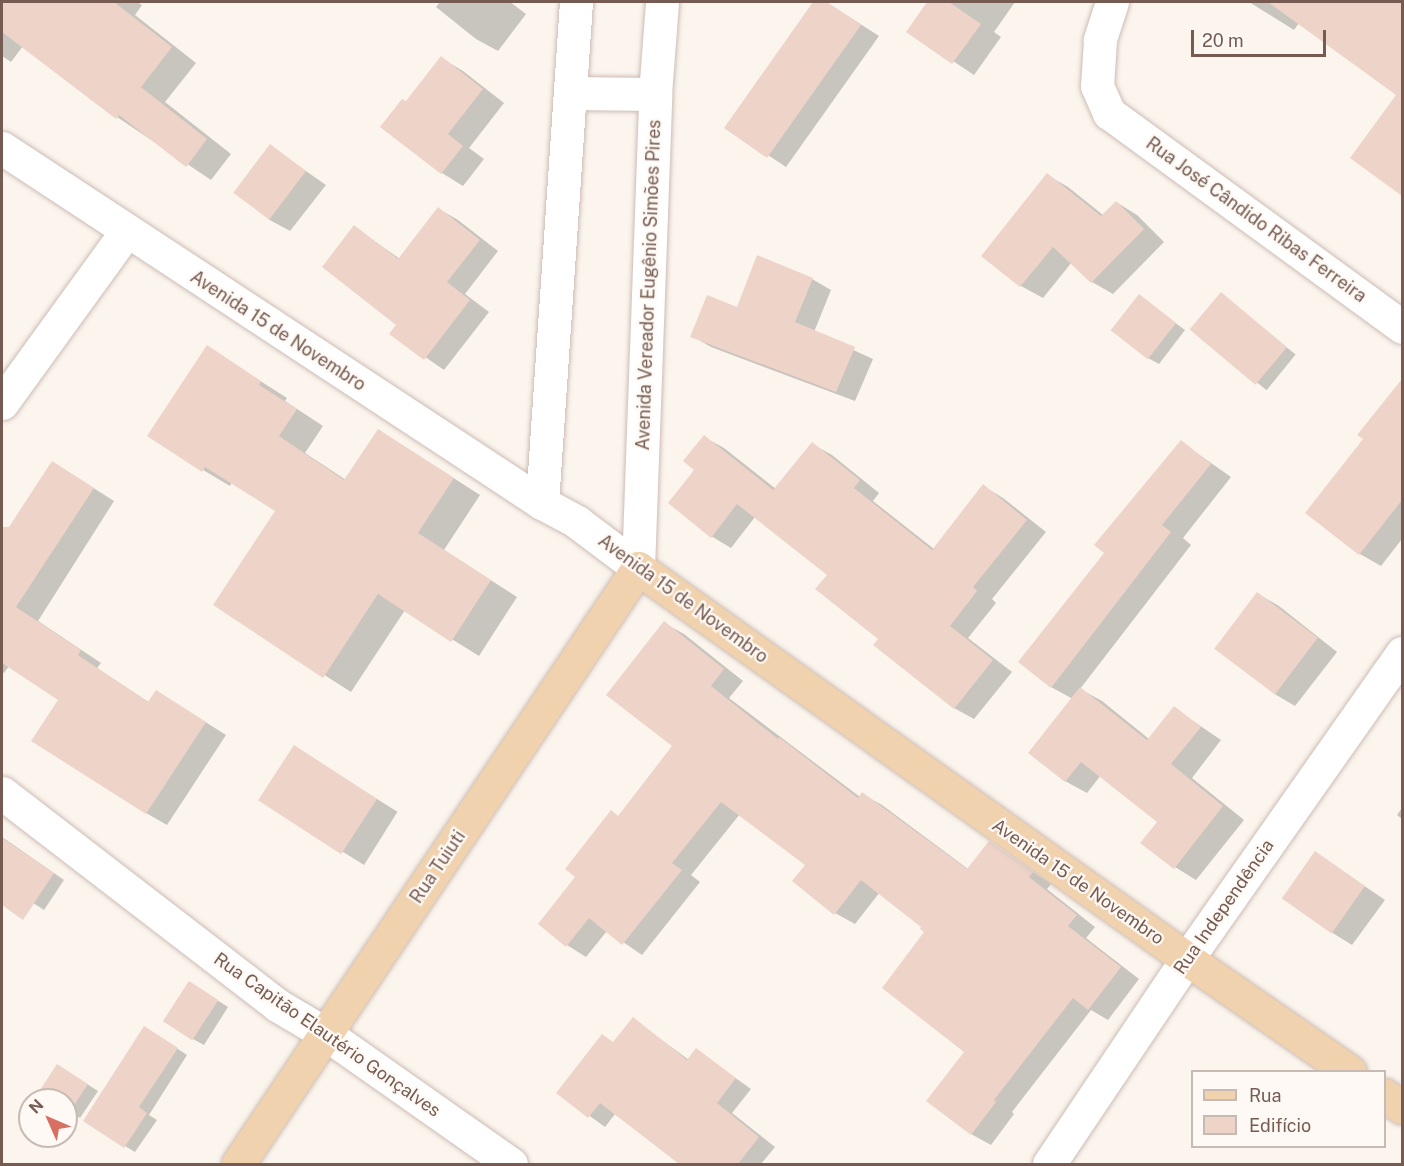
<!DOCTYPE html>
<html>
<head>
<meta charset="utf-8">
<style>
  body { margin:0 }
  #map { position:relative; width:1404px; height:1166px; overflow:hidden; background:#fbf5ee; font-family:"Public Sans",sans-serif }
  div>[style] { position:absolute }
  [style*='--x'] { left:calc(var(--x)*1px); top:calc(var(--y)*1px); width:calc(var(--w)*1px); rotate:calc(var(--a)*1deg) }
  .shadow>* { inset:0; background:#0003; transform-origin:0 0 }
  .building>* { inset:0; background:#eed3c8; transform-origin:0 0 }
  .roads { filter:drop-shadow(0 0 2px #cdbcb4) drop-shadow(0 0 2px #cdbcb4) }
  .minor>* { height:33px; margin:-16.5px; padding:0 16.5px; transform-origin:16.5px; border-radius:16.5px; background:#fff }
  .major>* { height:33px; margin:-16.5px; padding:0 16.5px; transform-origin:16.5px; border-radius:16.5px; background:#f1d2af }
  span { translate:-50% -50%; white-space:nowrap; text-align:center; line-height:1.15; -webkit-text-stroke:4.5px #fef9f4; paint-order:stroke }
  .street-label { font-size:18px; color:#755b52 }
  .frame { position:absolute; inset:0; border:3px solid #755b52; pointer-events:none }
  .legend { position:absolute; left:1191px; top:1070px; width:195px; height:78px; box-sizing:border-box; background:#fef9f4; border:2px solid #c7bab3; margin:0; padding:8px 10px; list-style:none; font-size:18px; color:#755b52 }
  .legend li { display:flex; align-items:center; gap:12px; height:30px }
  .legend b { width:30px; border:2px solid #c7bab3 }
  .north { position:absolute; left:18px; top:1088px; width:60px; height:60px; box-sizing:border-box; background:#fef9f4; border:2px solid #c7bab3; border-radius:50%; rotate:315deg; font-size:16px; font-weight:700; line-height:24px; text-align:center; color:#755b52 }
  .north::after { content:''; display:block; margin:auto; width:21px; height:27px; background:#d67062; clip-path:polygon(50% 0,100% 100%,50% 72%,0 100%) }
  .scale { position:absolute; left:1191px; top:30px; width:135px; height:27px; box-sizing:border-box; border:3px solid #755b52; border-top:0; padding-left:8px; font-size:18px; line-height:21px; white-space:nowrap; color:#755b52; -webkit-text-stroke:4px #fef9f4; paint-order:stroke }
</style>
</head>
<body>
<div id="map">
  <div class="shadow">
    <div style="clip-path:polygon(2px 2px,137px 2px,142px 5px,135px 15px,196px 63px,165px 102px,231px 154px,211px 180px,117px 117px,23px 46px,11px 62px,2px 56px)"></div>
    <div style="clip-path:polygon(440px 2px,510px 2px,526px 14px,498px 51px,476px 39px,436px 7px)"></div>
    <div style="clip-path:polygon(815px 2px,826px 2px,879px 36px,786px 167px,726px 127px)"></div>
    <div style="clip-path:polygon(929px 2px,1015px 2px,994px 32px,1001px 37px,974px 75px,908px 31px)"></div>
    <div style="clip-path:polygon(1249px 2px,1402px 2px,1402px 194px,1352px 157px,1398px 94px,1299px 23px,1294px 30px)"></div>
    <div style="clip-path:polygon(441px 58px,463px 71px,504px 103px,469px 148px,484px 159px,463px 186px,442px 173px,382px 126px,406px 103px)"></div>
    <div style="clip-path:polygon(270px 146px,326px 185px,290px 231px,268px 219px)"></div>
    <div style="clip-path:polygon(1047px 175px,1068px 187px,1103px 215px,1116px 202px,1137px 215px,1164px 242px,1113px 294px,1092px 282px,1072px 262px,1043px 298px,1021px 286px,983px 256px)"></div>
    <div style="clip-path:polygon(439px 209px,458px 220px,498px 251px,465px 294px,489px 312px,444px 370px,391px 333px,398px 325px,354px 227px,400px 259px)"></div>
    <div style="clip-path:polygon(812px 279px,831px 290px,814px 332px,873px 359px,855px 401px,711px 347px,692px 336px,737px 309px)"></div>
    <div style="left:1221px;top:294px;width:96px;height:46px;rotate:39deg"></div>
    <div style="clip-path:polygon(1139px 296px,1185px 330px,1159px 364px,1148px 358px)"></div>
    <div style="clip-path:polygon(207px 347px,287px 398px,285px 401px,323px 426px,305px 453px,346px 480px,405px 447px,480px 495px,444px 550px,517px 597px,479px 656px,405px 610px,351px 692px,215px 605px,277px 511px,232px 482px,230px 486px,203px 470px,149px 436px)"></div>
    <div style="clip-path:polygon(1394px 391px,1402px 396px,1402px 539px,1381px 566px,1360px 554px,1365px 439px)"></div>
    <div style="clip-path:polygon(704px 437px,724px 448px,776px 489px,812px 444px,832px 455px,879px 493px,873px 501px,934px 549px,983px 486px,1003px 498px,1046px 532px,992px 599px,996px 603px,968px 638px,1012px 672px,974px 719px,954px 708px,880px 639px,829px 575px,755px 517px,731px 548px,711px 536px,696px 470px)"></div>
    <div style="clip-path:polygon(1181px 442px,1231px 477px,1183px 538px,1191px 545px,1080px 689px,1102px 701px,1149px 739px,1174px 708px,1221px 740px,1192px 778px,1244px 820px,1196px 880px,1175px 867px,1159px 822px,1101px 775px,1087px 793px,1065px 781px,1073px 699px,1051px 687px,1106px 553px)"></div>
    <div style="clip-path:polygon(73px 475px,114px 501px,38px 621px,101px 663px,97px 668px,150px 703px,177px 704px,226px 735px,167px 825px,146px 813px,60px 699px,9px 666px,4px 673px,2px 672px,2px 537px,4px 538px)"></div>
    <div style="clip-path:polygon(1258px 594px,1279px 606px,1337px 652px,1295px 706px,1273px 693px)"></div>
    <div style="clip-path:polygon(664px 623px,684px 634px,743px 681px,729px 698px,860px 797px,862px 794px,882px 805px,968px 869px,989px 843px,1051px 884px,1047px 889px,1095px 927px,1086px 938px,1139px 979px,1108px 1020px,1091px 1010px,1012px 1112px,1014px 1114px,991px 1145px,971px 1134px,966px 1052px,924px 927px,880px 892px,855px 924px,835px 913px,794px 881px,807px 865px,740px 814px,691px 875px,700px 882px,642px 955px,607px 931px,586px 957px,567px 945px,577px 876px,674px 746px)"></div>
    <div style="left:294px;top:747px;width:122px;height:63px;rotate:32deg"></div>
    <div style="clip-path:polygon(1402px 808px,1402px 819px,1397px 815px)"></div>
    <div style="clip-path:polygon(2px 837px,64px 880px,44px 910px,2px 883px)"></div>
    <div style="clip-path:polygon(1316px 853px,1385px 900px,1352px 945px,1331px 932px)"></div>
    <div style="clip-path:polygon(200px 989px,228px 1007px,204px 1045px,193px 1039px)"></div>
    <div style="clip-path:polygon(633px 1019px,689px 1060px,696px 1050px,751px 1089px,732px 1113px,775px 1147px,761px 1164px,683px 1164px,615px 1114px,605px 1127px,558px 1093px,614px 1043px)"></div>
    <div style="clip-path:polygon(155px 1034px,187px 1055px,149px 1115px,157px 1120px,135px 1152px,125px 1146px)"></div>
    <div style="clip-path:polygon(68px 1072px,98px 1091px,80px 1118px,66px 1109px,66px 1100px,51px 1100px)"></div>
  </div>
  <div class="building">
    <div style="clip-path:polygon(2px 2px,114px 2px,172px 47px,141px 87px,207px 139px,186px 167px,119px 115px,116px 119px,2px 32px)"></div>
    <div style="clip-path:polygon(813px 2px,827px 2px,861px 25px,767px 158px,724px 128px)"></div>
    <div style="clip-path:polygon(927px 2px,949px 2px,981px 24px,952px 64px,906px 32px)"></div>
    <div style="clip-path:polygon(1268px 2px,1402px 2px,1402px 196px,1350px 158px,1396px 95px)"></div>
    <div style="clip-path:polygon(441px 56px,483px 89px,448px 134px,463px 146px,441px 174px,380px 127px,402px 99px,406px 101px)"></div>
    <div style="left:270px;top:144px;width:45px;height:61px;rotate:37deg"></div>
    <div style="clip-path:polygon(1047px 173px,1101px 216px,1116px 201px,1144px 229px,1091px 283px,1053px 247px,1020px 287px,981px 256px)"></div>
    <div style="clip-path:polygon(438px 207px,480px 240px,447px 282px,470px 300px,424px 360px,389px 334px,396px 325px,322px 267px,354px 225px,398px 259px)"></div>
    <div style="clip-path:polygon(757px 255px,813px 278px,795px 322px,855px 347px,836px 392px,690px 337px,707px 295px,737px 307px)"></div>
    <div style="left:1221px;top:292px;width:86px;height:49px;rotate:40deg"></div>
    <div style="left:1139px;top:294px;width:47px;height:46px;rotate:38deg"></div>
    <div style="clip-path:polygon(207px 345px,261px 381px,259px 385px,297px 409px,279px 436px,344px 480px,378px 429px,454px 478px,418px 533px,491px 580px,451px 642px,378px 594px,323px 678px,213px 605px,275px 511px,205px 467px,202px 472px,147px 436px)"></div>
    <div style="clip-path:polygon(1402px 379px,1402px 500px,1359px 555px,1305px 513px,1363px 439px,1357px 435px)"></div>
    <div style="clip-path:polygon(704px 435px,773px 490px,812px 442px,860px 480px,854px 488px,932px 550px,983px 484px,1027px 520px,973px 587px,977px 591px,950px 626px,993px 660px,954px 709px,873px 645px,878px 639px,815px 589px,827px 575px,737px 504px,711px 538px,668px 503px,694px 470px,683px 461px)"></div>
    <div style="clip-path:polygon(1181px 440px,1211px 464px,1162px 525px,1171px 532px,1051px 688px,1018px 662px,1104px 553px,1094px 545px)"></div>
    <div style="clip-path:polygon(52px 461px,94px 488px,16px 607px,81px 650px,78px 655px,148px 702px,156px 690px,206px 722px,146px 814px,31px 741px,58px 700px,2px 663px,2px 527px,9px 527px)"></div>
    <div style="left:1257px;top:592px;width:76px;height:71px;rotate:37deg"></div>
    <div style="clip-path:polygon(664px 621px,724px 669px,711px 686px,778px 739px,779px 737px,858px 798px,862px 792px,967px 869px,989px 841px,1033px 872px,1029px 877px,1077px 915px,1068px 926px,1121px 967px,1088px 1010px,1073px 998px,994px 1100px,996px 1102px,971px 1135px,926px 1101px,964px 1052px,882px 988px,924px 932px,920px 929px,921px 927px,861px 880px,834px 915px,792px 881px,805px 865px,721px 802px,672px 863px,682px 870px,622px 945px,589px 918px,566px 947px,538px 924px,575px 877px,565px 869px,611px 810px,618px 816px,672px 746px,606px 695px)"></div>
    <div style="clip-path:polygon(1080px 687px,1147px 740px,1174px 706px,1201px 727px,1171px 764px,1223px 806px,1174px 869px,1140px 843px,1157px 822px,1081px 762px,1065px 782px,1028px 753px)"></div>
    <div style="left:294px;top:745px;width:99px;height:66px;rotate:33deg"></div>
    <div style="clip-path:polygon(2px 838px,54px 873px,23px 920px,2px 905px)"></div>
    <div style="left:1315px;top:851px;width:61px;height:58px;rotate:35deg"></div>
    <div style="left:189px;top:981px;width:35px;height:48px;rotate:33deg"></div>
    <div style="clip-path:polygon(633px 1017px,687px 1060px,696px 1048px,736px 1078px,717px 1103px,759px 1137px,738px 1164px,679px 1164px,600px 1103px,588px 1118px,556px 1093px,602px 1034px,613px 1042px)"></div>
    <div style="clip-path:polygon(144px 1026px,178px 1048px,139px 1107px,147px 1113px,124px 1148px,83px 1121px)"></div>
    <div style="clip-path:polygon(57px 1064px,88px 1084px,69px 1113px,66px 1111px,66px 1100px,49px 1100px,38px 1093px)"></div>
  </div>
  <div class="roads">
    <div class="minor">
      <div style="--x:1112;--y:2;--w:40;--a:108"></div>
      <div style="--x:1100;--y:40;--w:46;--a:93.7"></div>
      <div style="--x:1097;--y:86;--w:30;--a:66"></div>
      <div style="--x:1109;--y:113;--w:363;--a:36.1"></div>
      <div style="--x:570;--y:93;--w:85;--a:0.7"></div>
      <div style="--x:2;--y:148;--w:646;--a:33.32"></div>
      <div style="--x:542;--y:503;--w:40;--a:28"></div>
      <div style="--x:577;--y:522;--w:76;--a:37"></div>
      <div style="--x:2;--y:403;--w:211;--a:-54.1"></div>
      <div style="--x:542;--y:503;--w:502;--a:-86.12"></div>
      <div style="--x:638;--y:568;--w:474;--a:-87.9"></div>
      <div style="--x:655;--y:94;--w:92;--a:-85.6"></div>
      <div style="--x:2;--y:793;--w:347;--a:37.6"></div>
      <div style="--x:277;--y:1005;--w:57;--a:30.6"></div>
      <div style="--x:326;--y:1034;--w:226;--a:35.1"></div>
      <div style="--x:1049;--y:1164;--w:247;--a:-56.1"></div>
      <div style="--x:1187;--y:959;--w:374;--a:-54.9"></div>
    </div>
    <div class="major">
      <div style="--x:1384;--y:1095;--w:22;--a:34"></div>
      <div style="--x:238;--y:1164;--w:718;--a:-56.13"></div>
      <div style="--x:638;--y:568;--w:674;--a:35.46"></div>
      <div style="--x:1187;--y:959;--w:198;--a:34.7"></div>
    </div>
  </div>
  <div class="street-label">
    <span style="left:1256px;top:220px;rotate:36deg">Rua José Cândido Ribas Ferreira</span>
    <span style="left:649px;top:285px;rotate:-88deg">Avenida Vereador Eugênio Simões Pires</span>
    <span style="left:278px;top:331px;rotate:33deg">Avenida 15 de Novembro</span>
    <span style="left:683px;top:599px;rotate:36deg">Avenida 15 de Novembro</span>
    <span style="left:438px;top:867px;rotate:-56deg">Rua Tuiuti</span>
    <span style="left:1078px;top:882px;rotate:35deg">Avenida 15 de Novembro</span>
    <span style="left:1224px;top:907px;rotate:-55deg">Rua Independência</span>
    <span style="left:327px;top:1035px;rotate:35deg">Rua Capitão Elautério Gonçalves</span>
  </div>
  <div class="frame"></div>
  <ul class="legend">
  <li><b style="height:8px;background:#f1d2af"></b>Rua</li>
  <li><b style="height:16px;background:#eed3c8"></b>Edifício</li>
  </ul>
  <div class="north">N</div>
  <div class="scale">20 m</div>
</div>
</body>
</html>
